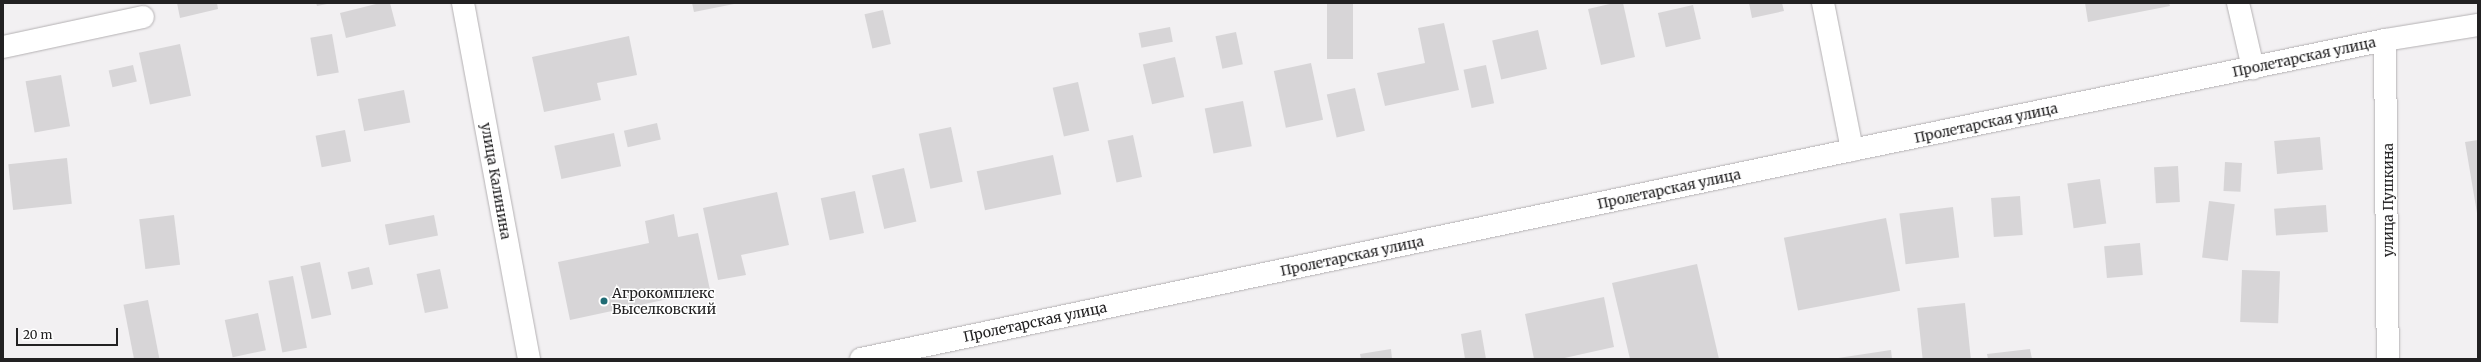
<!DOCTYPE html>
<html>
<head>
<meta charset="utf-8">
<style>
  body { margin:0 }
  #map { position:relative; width:2481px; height:362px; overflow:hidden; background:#f2f0f2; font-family:Merriweather,serif }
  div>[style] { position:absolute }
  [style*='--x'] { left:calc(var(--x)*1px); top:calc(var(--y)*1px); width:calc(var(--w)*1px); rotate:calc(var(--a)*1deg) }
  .building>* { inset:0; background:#d7d5d7; transform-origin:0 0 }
  .roads { filter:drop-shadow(0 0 1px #b4b1b3) drop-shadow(0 0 1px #b4b1b3) }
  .minor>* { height:22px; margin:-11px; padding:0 11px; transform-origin:11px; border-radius:11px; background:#fff }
  .dots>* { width:11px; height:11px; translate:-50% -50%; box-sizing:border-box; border:2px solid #fff; border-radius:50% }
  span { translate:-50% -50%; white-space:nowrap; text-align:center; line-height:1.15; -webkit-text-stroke:3px #fff; paint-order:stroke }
  .street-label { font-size:14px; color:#222122 }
  .poi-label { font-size:14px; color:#222122 }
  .left { translate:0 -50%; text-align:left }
  .frame { position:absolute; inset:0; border:4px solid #222122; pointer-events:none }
  .scale { position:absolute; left:16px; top:328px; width:102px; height:18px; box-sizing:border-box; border:2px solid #222122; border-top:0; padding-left:5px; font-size:12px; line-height:14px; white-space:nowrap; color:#222122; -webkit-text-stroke:3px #fff; paint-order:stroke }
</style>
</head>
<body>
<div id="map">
  <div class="building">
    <div style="clip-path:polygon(177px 3px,217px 3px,218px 9px,180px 18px)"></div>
    <div style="clip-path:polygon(316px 3px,327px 3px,327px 4px,317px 6px)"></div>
    <div style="clip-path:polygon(380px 3px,390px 3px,396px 26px,346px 38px,340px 13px)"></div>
    <div style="clip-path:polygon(692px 3px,734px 3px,734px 4px,694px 12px)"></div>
    <div style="left:1327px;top:3px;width:26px;height:56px"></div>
    <div style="clip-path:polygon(1614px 3px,1623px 3px,1635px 57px,1601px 65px,1588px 9px)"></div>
    <div style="clip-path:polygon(1749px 3px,1782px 3px,1784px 11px,1752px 18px)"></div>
    <div style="clip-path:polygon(2085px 3px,2169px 3px,2170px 6px,2088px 22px)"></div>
    <div style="left:1693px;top:5px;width:35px;height:36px;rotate:77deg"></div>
    <div style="left:883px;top:10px;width:35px;height:19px;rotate:77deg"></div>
    <div style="clip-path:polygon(1444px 23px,1459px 90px,1385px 106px,1377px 73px,1425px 63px,1418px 28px)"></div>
    <div style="left:1170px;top:27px;width:15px;height:32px;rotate:79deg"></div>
    <div style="left:1538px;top:30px;width:40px;height:47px;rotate:77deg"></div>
    <div style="left:1236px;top:32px;width:33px;height:21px;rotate:78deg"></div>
    <div style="left:332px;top:34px;width:39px;height:22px;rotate:80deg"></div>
    <div style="clip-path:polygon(629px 36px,637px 75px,597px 83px,601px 100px,544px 112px,532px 57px)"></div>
    <div style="left:180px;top:44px;width:53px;height:42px;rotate:78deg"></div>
    <div style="left:1175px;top:57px;width:41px;height:33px;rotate:77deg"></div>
    <div style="left:1311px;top:63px;width:58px;height:38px;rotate:78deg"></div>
    <div style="left:133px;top:65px;width:17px;height:25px;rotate:77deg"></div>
    <div style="left:1486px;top:65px;width:39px;height:23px;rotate:78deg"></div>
    <div style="left:61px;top:75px;width:52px;height:36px;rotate:80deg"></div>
    <div style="left:1078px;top:82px;width:50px;height:26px;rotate:77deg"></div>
    <div style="left:1355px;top:88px;width:44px;height:29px;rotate:77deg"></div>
    <div style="left:404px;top:90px;width:33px;height:47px;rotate:79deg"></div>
    <div style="left:1243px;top:101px;width:46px;height:39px;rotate:79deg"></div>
    <div style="left:657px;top:123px;width:17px;height:34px;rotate:77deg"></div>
    <div style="left:951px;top:127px;width:56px;height:33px;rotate:78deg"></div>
    <div style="left:345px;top:130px;width:32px;height:30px;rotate:79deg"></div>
    <div style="left:614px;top:133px;width:34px;height:61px;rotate:78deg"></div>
    <div style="left:1133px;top:135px;width:43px;height:26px;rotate:78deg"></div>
    <div style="left:2320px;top:137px;width:33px;height:46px;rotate:85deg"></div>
    <div style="clip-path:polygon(2478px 140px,2478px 212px,2477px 213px,2465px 142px)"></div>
    <div style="left:1053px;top:155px;width:40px;height:78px;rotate:78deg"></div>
    <div style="left:67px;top:158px;width:46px;height:59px;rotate:84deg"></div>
    <div style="left:2225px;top:162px;width:17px;height:29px;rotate:3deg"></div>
    <div style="left:2178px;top:166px;width:36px;height:24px;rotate:87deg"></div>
    <div style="left:904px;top:168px;width:55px;height:33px;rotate:77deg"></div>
    <div style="left:2100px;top:179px;width:45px;height:33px;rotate:82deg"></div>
    <div style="left:855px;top:191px;width:43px;height:35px;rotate:78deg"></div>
    <div style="clip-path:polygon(777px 192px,789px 245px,741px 255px,746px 275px,718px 280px,703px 208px)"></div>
    <div style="left:2020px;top:196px;width:39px;height:29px;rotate:86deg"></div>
    <div style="left:2209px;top:201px;width:26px;height:57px;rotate:7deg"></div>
    <div style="left:2326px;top:205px;width:27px;height:52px;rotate:86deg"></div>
    <div style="left:1953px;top:207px;width:51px;height:54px;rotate:83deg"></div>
    <div style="clip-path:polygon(674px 214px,678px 237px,698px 233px,710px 290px,570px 320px,558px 262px,649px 243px,645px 221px)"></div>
    <div style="left:174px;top:215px;width:50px;height:35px;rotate:83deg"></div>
    <div style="left:434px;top:215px;width:21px;height:50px;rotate:79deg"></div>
    <div style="left:1886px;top:218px;width:74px;height:104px;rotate:79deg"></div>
    <div style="left:2140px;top:243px;width:32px;height:36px;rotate:85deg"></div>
    <div style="left:320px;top:262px;width:54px;height:20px;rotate:78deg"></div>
    <div style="clip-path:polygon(1697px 264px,1719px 359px,1630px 359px,1612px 283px)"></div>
    <div style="left:369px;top:267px;width:18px;height:22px;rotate:77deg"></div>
    <div style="left:440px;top:269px;width:40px;height:24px;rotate:78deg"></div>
    <div style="left:2242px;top:270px;width:38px;height:52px;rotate:2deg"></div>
    <div style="left:293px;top:276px;width:73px;height:25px;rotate:79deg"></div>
    <div style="clip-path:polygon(1604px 297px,1614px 347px,1560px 359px,1534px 359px,1525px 314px)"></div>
    <div style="left:148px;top:300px;width:60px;height:25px;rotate:79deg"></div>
    <div style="left:1965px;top:303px;width:56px;height:48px;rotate:84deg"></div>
    <div style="left:258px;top:313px;width:38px;height:34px;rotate:78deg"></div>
    <div style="clip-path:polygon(1481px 330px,1486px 359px,1465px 359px,1461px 334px)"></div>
    <div style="clip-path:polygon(1391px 349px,1392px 359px,1361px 359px,1360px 354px)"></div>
    <div style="clip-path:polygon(2030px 349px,2032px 359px,1988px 359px,1987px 354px)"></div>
    <div style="clip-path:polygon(1891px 350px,1892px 359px,1838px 359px,1838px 358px)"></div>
  </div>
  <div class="roads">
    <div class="minor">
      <div style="--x:463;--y:3;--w:362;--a:79.5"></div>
      <div style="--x:1823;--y:3;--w:150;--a:78.8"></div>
      <div style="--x:2238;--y:3;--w:67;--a:77"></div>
      <div style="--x:2385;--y:40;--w:319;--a:89.5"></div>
      <div style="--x:3;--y:47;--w:143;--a:-12.1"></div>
      <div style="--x:861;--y:359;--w:1013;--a:-11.91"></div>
      <div style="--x:1852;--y:150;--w:544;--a:-11.66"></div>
      <div style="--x:2385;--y:40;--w:94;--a:-9.2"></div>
    </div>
  </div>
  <div class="dots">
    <div style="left:604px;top:301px;background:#216c75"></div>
  </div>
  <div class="street-label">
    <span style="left:2304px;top:57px;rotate:-12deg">Пролетарская улица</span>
    <span style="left:1986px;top:123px;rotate:-12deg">Пролетарская улица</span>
    <span style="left:496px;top:181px;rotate:80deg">улица Калинина</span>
    <span style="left:1669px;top:189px;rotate:-12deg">Пролетарская улица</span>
    <span style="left:2388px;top:200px;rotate:-90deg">улица Пушкина</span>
    <span style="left:1352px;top:256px;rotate:-12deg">Пролетарская улица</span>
    <span style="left:1035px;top:322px;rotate:-12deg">Пролетарская улица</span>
  </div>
  <div class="poi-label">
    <span class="left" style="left:612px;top:301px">Агрокомплекс<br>Выселковский</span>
  </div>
  <div class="frame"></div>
  <div class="scale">20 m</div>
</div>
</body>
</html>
